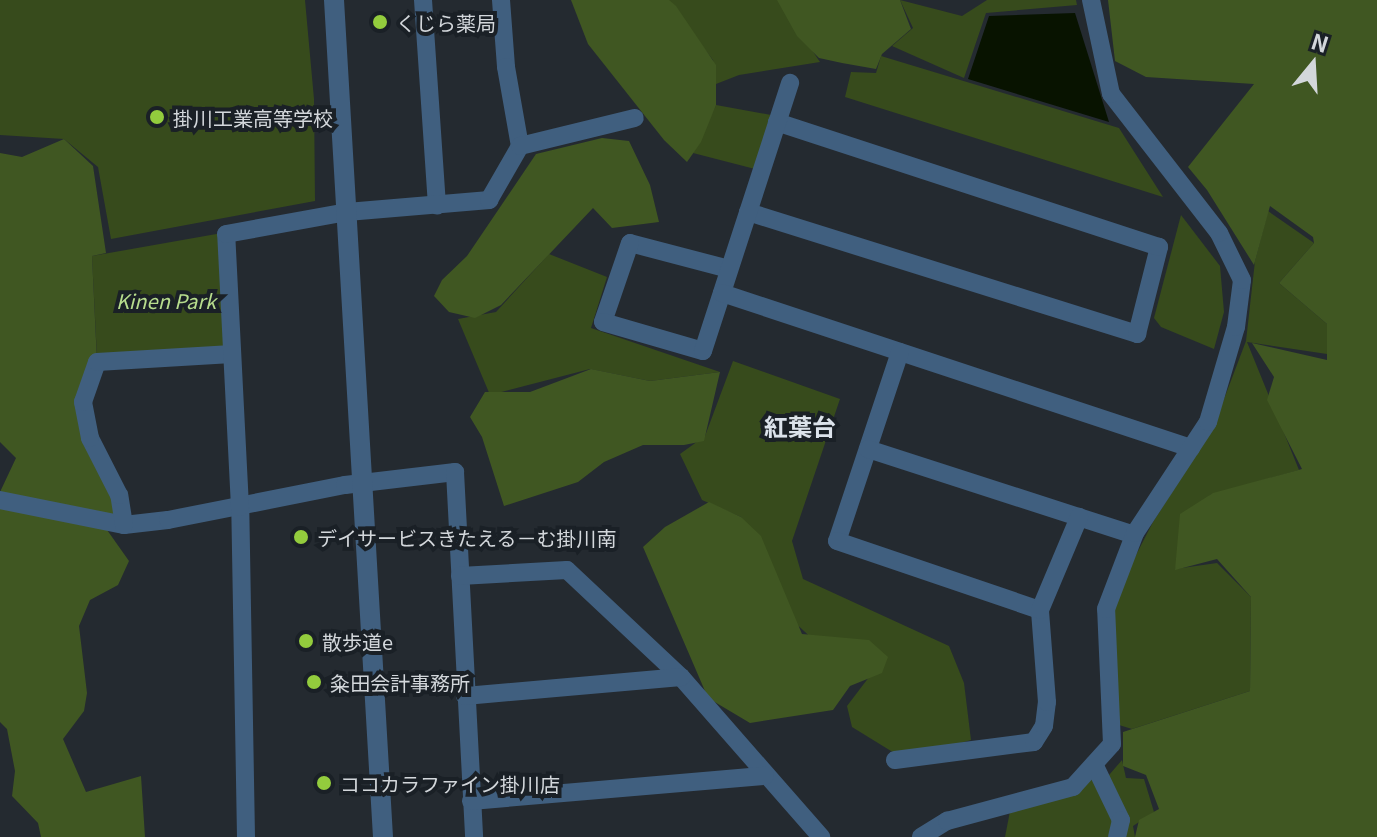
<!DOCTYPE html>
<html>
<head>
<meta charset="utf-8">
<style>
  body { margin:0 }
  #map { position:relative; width:1377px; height:837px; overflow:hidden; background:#242a30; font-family:Georgia,"Noto Sans JP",serif }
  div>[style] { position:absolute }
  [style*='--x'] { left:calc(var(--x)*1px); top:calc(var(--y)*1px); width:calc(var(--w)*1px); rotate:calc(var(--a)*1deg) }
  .green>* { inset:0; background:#374b1c }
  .forest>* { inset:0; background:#405722 }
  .water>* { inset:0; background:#081300 }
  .minor>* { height:18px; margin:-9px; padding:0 9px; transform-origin:9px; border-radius:9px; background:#405f7f }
  .tertiary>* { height:20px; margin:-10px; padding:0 10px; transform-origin:10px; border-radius:10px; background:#405f7f }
  .dots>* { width:22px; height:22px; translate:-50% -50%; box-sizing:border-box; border:4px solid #1a2026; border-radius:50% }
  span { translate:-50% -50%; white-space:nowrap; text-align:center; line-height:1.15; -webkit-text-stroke:8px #1a2026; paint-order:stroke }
  .poi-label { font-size:20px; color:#d3d7db }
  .left { translate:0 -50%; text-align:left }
  .park-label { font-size:20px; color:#b7dd8d; font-style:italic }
  .quarter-label { font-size:24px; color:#dce3eb; font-weight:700 }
  .north { position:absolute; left:1273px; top:24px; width:80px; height:80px; -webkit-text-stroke:6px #1a2026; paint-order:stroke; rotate:18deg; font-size:22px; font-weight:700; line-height:32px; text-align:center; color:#d3d7db }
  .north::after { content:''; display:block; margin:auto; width:28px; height:36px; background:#d3d7db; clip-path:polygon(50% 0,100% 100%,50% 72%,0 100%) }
</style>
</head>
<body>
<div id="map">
  <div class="green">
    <div style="clip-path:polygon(0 0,305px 0,314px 99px,315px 201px,111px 239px,98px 167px,64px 139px,0 135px)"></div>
    <div style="clip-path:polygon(667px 0,778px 0,820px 62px,739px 75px,716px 84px,713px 60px)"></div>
    <div style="clip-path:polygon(900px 0,962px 16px,987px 0,1076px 0,1077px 5px,986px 13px,964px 78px,892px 46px,913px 28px)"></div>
    <div style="clip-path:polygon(881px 56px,1119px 128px,1163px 197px,845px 97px,851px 72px,876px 73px)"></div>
    <div style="clip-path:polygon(716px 105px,771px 115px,755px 169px,693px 153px)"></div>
    <div style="clip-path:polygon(1268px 211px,1314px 243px,1279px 283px,1327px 324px,1327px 354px,1247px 342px,1299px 470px,1210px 495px,1175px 569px,1217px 563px,1251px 597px,1250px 691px,1132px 729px,1119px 725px,1112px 613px,1119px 588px,1153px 522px,1213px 428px,1246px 341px,1255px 261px)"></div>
    <div style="clip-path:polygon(1181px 215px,1220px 266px,1224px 312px,1214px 349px,1161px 327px,1154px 318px)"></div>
    <div style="clip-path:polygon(222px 233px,232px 354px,97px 358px,92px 256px)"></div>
    <div style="clip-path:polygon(549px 254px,607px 277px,591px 328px,720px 372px,650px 381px,590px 369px,490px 395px,458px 319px,496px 312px)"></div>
    <div style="clip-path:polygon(733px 361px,840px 399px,792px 541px,803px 579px,949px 646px,964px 683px,971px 740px,904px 759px,852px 727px,847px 706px,882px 660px,818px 644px,791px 619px,741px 517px,702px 500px,680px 454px,705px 436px)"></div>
    <div style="clip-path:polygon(1122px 760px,1126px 778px,1144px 779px,1154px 812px,1133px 826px,1135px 837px,1115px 837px,1103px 782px)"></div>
    <div style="clip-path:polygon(1091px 773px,1115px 821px,1112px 837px,1005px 837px,1011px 806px)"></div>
  </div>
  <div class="forest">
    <div style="clip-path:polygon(571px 0,669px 0,676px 6px,716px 65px,716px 105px,701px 142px,687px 162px,664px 140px,588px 44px)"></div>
    <div style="clip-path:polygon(777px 0,900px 0,911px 29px,882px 54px,876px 69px,842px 63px,819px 58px,797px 36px)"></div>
    <div style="clip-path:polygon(1108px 0,1377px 0,1377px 837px,1135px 837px,1139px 820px,1159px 809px,1146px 775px,1123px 766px,1123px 732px,1250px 691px,1251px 597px,1217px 559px,1175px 570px,1180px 514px,1213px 493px,1302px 469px,1267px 400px,1274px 377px,1252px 343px,1327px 360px,1327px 324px,1279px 283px,1314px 243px,1313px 237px,1270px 206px,1254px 265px,1207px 190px,1188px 167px,1254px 84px,1146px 77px,1115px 61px)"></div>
    <div style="clip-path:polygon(602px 138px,629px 141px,650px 185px,659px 222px,612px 228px,593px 208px,501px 305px,475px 318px,449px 312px,434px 296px,442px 280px,467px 256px,536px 154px)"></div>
    <div style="clip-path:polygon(64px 139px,93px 166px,106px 253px,92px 256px,97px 362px,87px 424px,121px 510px,117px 523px,0 492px,16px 458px,0 442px,0 153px,22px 157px)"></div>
    <div style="clip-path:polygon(591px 369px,650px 381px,720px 372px,704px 441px,684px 445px,643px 445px,604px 462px,578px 482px,504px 506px,482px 437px,470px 417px,485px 392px,530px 392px)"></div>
    <div style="clip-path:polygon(709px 502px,741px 517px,761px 536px,802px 634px,869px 640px,888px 657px,882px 673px,850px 686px,833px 710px,750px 723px,708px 698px,643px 547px,665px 527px)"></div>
    <div style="clip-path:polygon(0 505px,100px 520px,129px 561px,118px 585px,90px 600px,79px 626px,87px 693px,84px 711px,63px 739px,86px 792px,141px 776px,145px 837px,41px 837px,38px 823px,12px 796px,15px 771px,7px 729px,0 722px)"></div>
  </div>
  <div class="water">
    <div style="clip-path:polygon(1075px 13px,1109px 122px,968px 79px,989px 16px)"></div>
  </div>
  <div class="minor">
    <div style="--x:423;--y:0;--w:206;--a:86.1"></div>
    <div style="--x:501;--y:0;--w:67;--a:85.7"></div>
    <div style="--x:506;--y:67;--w:80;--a:80"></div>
    <div style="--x:748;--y:212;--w:408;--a:17.4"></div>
    <div style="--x:1137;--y:334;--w:90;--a:-75.8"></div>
    <div style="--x:1159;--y:247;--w:402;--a:-161.9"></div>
    <div style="--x:729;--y:269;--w:102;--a:-165.3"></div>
    <div style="--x:630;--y:243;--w:83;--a:108.9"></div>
    <div style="--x:603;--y:322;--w:104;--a:16.2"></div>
    <div style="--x:703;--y:351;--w:282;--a:-72"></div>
    <div style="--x:722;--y:293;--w:494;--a:18.3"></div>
    <div style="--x:900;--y:352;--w:199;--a:108.4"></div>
    <div style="--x:837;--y:541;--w:214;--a:18.8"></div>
    <div style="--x:868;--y:449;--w:273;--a:17.9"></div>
    <div style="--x:0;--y:500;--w:126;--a:11.4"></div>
    <div style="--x:124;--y:525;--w:44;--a:-6.5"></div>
    <div style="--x:168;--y:520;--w:180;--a:-11.2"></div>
    <div style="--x:345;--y:485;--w:111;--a:-6.7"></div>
    <div style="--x:455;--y:472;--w:365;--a:87"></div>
    <div style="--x:124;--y:525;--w:30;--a:-99"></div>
    <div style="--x:119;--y:495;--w:64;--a:-117"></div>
    <div style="--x:90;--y:438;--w:37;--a:-101"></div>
    <div style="--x:83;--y:402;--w:42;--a:-70.7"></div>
    <div style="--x:97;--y:362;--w:135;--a:-3.4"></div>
    <div style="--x:460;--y:576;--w:107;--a:-3.2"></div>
    <div style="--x:567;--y:570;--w:156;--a:43.2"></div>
    <div style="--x:681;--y:677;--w:213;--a:48.8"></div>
    <div style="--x:465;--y:696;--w:217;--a:-5"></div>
    <div style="--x:895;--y:760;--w:140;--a:-7.4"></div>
    <div style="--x:1034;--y:742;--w:19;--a:-58"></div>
    <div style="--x:1044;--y:726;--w:24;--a:-83"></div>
    <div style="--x:1047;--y:702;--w:92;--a:-94.4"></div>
    <div style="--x:1040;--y:610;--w:101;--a:-67.2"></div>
    <div style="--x:1094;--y:764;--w:62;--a:64.3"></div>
    <div style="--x:1121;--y:820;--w:17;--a:103"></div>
    <div style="--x:471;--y:801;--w:295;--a:-4.9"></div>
    <div style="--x:246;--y:837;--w:330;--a:-91"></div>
    <div style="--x:240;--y:507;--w:273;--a:-92.9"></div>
    <div style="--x:226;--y:234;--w:123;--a:-10.3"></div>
    <div style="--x:347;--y:212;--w:143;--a:-4.8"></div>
    <div style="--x:489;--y:200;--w:62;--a:-60.1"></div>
    <div style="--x:520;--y:146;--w:118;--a:-13.7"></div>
    <div style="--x:921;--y:837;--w:31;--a:-32"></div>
    <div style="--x:947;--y:821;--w:131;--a:-15.1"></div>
    <div style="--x:1073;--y:787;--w:58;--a:-47.8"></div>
    <div style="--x:1112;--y:744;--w:135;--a:-92.5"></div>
    <div style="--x:1106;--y:609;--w:81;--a:-69.1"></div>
    <div style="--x:1135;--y:533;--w:133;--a:-56.7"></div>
    <div style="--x:1208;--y:422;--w:99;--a:-73.6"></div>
    <div style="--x:1236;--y:327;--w:47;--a:-82.7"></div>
    <div style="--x:1242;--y:280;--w:52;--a:-116.1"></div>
    <div style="--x:1219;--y:233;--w:176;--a:-127.8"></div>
    <div style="--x:1111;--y:94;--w:96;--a:-102"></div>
  </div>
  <div class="tertiary">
    <div style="--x:334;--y:0;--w:838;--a:86.65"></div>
  </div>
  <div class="dots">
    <div style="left:380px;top:22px;background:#93cc3d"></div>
    <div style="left:157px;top:117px;background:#93cc3d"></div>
    <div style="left:301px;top:537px;background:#93cc3d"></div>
    <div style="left:306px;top:641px;background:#93cc3d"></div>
    <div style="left:314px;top:682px;background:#93cc3d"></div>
    <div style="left:324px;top:783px;background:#93cc3d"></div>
  </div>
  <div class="poi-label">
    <span class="left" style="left:396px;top:22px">くじら薬局</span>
    <span class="left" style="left:173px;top:117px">掛川工業高等学校</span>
    <span class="left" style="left:317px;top:537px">デイサービスきたえる－む掛川南</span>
    <span class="left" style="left:322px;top:641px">散歩道e</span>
    <span class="left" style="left:330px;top:682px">粂田会計事務所</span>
    <span class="left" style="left:340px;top:783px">ココカラファイン掛川店</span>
  </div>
  <div class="park-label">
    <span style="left:166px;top:300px">Kinen Park</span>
  </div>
  <div class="quarter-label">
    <span style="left:800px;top:426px">紅葉台</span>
  </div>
  <div class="north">N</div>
</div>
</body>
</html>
